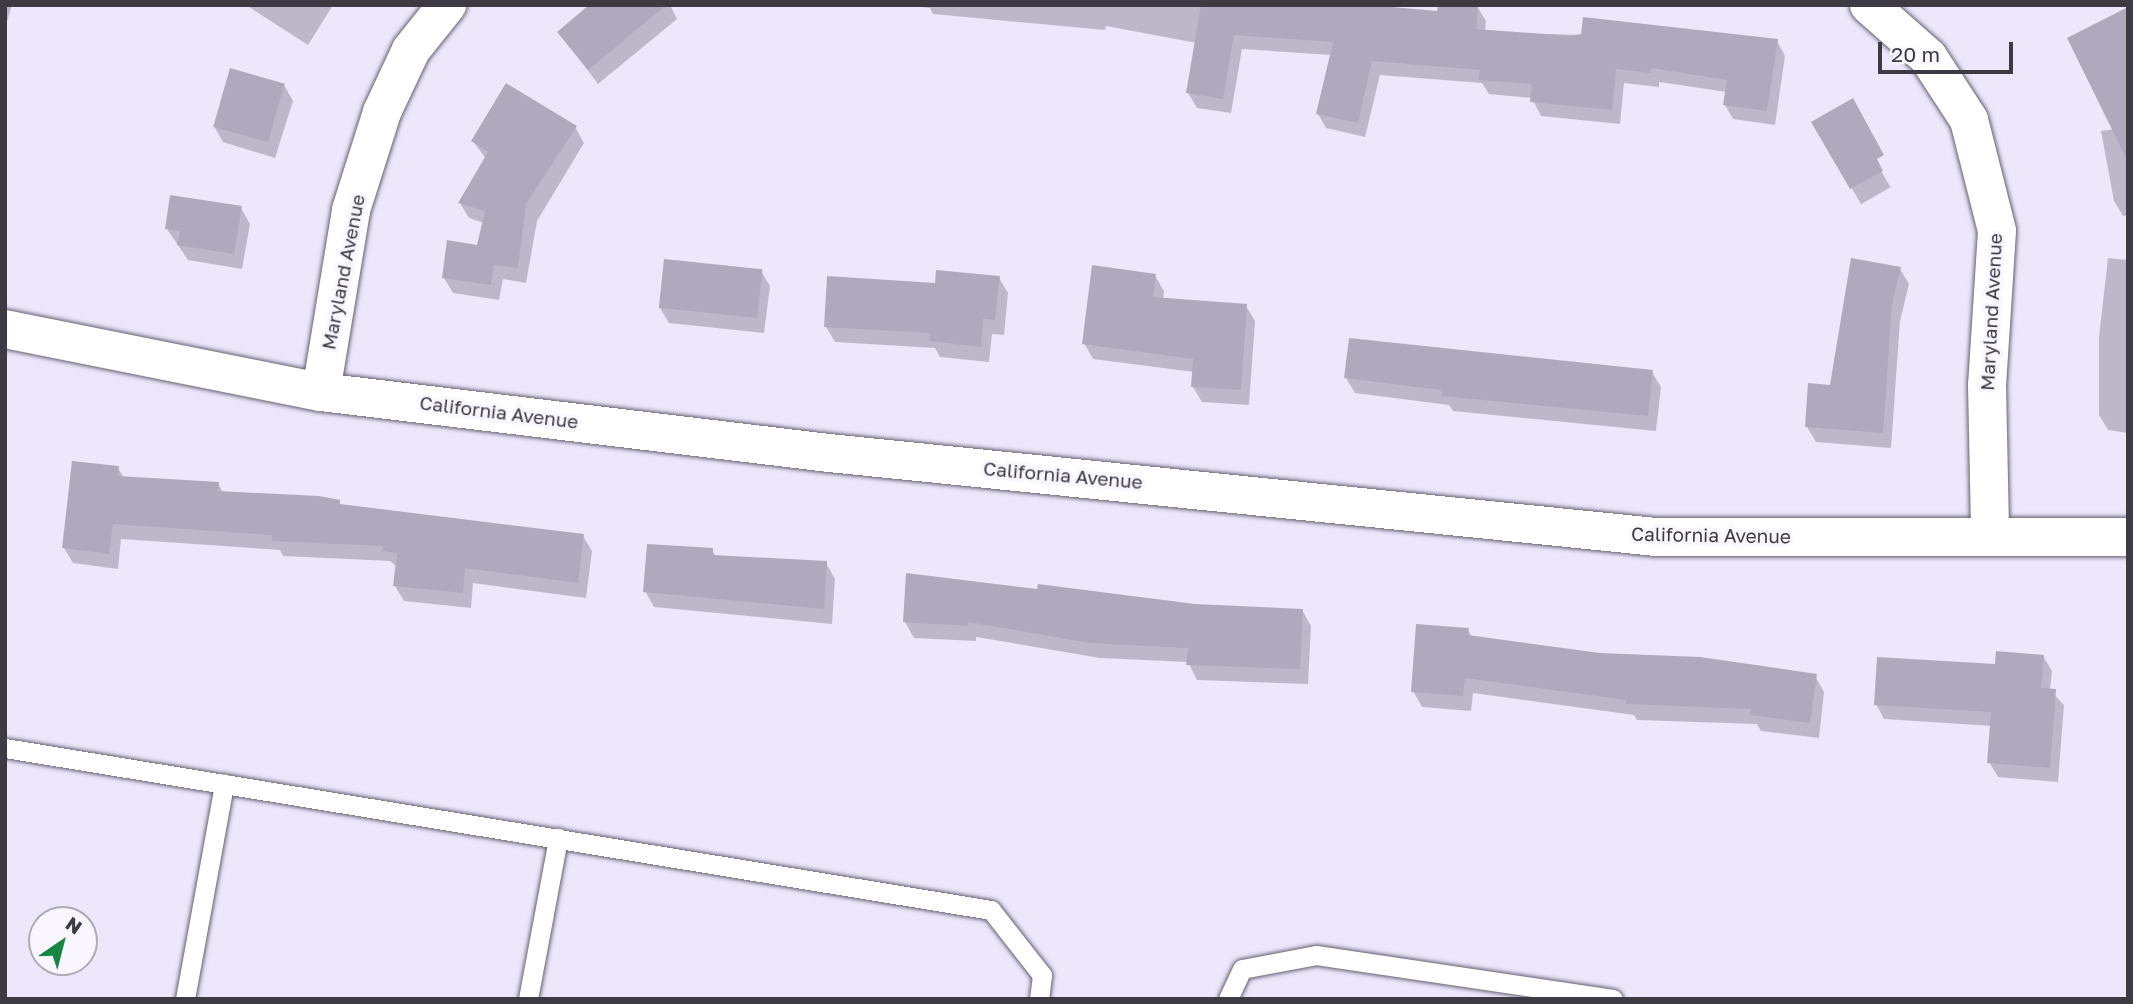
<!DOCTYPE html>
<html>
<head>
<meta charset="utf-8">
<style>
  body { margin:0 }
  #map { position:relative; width:2133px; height:1004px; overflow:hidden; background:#ede7fc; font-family:"Golos Text",sans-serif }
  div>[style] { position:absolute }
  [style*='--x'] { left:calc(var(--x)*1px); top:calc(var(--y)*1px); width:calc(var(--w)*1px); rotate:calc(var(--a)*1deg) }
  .shadow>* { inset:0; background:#0003; transform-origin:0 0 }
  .building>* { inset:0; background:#b0a9be; transform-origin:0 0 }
  .roads { filter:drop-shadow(0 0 2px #666072) drop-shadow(0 0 2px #666072) }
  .lane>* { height:19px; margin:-9.5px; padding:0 9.5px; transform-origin:9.5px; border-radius:9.5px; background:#fff }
  .street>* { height:38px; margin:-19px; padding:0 19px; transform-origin:19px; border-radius:19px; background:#fff }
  span { translate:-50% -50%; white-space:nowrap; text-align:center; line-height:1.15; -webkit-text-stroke:7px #f9f6ff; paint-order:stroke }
  .street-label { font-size:19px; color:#3d3a43 }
  .frame { position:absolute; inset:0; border:7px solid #3d3a43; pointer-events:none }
  .north { position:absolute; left:28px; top:906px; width:70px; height:70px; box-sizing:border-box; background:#f9f6ff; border:2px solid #aeabb4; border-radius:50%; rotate:35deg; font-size:19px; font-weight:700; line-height:28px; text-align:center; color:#3d3a43 }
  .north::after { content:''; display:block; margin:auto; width:24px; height:32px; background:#148740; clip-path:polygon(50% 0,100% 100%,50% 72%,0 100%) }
  .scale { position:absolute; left:1878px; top:42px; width:135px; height:32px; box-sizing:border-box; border:4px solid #3d3a43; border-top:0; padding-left:9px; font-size:21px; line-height:24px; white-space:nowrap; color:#3d3a43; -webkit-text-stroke:5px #f9f6ff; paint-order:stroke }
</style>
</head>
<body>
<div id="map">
  <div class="shadow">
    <div style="clip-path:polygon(5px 5px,12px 5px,5px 28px)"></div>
    <div style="clip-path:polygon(246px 5px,333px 5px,308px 45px)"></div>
    <div style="clip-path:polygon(591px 5px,670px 5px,677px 19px,598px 84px,559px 32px)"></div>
    <div style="clip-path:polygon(906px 5px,1356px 5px,1439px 13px,1477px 6px,1486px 21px,1485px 32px,1777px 41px,1785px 56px,1775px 125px,1733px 119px,1725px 105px,1727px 92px,1659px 82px,1659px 87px,1624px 83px,1620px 124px,1541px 116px,1532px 98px,1489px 94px,1482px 83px,1380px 75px,1365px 137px,1326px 128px,1318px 114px,1331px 55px,1242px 49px,1231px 113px,1197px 108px,1188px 93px,1197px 43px,1106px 26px,1105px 30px,933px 14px,930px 8px)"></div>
    <div style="clip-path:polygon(284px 85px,293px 101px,275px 158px,223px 142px,214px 126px)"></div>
    <div style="left:1843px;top:105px;width:95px;height:34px;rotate:60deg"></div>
    <div style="clip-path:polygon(575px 127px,584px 143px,537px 221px,526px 283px,503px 279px,499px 300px,453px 293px,444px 278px,478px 247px,484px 223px,469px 218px,460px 203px,486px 159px,473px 141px)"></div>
    <div style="clip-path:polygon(2128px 127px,2128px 215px,2123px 216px,2114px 201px,2101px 131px)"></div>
    <div style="clip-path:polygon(241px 208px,250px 224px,242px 269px,188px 260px,167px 229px)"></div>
    <div style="clip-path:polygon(2108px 258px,2128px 260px,2128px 433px,2108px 430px,2099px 415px,2099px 337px)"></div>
    <div style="clip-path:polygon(1900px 269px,1909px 284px,1900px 321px,1891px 448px,1816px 442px,1807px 427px)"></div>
    <div style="clip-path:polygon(761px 271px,770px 286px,764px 333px,669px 323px,660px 308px)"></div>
    <div style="clip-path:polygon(1155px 276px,1164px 291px,1163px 299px,1246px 306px,1255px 321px,1249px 405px,1202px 402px,1193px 387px,1194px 372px,1093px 359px,1084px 343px)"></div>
    <div style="clip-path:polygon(999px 278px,1008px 293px,1004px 335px,992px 334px,989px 362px,940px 357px,935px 348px,835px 342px,826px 327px,936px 284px)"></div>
    <div style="clip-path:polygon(1652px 372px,1661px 387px,1656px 431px,1453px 411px,1449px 405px,1355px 393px,1346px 378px)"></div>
    <div style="clip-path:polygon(118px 468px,124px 478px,218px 483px,223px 493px,339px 501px,341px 506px,583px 536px,592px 551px,586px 598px,473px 583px,471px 608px,404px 601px,395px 586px,397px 567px,390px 561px,283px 556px,280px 550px,121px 539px,118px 569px,73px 563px,64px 548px)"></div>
    <div style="clip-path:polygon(712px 550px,716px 557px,826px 563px,835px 579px,832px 624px,654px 607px,645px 591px)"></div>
    <div style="clip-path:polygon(1302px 610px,1311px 626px,1308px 684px,1197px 680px,1188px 662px,1100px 658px,976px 637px,976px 641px,914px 638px,905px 622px)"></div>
    <div style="clip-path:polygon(1468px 630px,1472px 637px,1600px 655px,1815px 676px,1824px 692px,1819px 738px,1761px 731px,1757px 724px,1637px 720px,1634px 715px,1473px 693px,1471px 711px,1422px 707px,1413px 691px)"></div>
    <div style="clip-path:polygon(2043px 656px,2052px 671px,2050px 690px,2064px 705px,2058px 782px,1998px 777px,1989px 762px,1992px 726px,1884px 719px,1876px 704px)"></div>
  </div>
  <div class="building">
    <div style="clip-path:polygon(589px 5px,666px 5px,588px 70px,557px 32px)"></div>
    <div style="clip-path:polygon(1201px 5px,1381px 6px,1437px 11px,1438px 5px,1478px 5px,1476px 29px,1570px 36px,1581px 34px,1583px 17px,1778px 39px,1767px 111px,1723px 105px,1727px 80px,1651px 68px,1651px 73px,1616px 69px,1612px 110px,1530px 102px,1532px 84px,1478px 80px,1480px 70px,1372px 61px,1358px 123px,1316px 114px,1333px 42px,1234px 35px,1223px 99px,1186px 93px)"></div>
    <div style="clip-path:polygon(2128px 7px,2128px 162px,2067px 38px)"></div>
    <div style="left:230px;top:68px;width:57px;height:61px;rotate:16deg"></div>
    <div style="clip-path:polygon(506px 83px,577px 126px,526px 204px,518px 268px,494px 265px,491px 285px,442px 278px,447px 240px,477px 245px,485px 211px,458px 203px,488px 152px,471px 141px)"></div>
    <div style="clip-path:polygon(1853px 98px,1884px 155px,1877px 159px,1883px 171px,1850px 189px,1811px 122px)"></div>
    <div style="clip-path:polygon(170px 195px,242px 206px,234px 254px,177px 245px,180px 231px,165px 229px)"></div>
    <div style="clip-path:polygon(1851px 258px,1901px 267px,1892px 304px,1883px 433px,1805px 427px,1808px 383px,1830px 385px)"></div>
    <div style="left:664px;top:259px;width:99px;height:49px;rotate:6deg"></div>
    <div style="clip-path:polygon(1092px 265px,1156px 274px,1153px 297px,1247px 304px,1241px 390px,1191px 387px,1193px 359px,1082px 344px)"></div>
    <div style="clip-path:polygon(936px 270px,1000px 276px,995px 320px,983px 319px,981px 347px,929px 341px,930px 333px,824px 327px,827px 276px,935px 283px)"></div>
    <div style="clip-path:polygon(1349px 338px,1653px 370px,1648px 416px,1442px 396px,1442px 390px,1344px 378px)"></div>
    <div style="clip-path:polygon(72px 461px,119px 466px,118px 476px,219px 482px,218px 491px,319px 496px,340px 500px,340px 504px,584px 534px,578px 583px,465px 568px,463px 593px,393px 586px,397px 553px,382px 551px,383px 546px,272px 541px,272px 535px,113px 524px,109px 554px,62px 548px)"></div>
    <div style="clip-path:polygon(647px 544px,713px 548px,713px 555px,827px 561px,824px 609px,643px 592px)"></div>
    <div style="clip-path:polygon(906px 573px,1037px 589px,1038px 584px,1195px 604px,1303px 609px,1300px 669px,1186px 665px,1188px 648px,1090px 643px,968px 622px,968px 626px,903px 622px)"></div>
    <div style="clip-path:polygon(1416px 624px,1469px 628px,1468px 635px,1600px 653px,1700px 657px,1817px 674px,1810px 723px,1750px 715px,1751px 709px,1626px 704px,1626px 700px,1465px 678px,1463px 696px,1411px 692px)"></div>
    <div style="clip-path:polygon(1996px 651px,2044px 655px,2041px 688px,2056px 689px,2050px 768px,1987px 763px,1991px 712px,1874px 705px,1877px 657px,1995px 664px)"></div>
  </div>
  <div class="roads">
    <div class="lane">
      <div style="--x:5;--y:748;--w:999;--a:9.33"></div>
      <div style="--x:991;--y:910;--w:83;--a:51.9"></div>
      <div style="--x:1042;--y:975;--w:24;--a:97"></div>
      <div style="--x:185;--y:999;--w:219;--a:-79.7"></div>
      <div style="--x:528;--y:999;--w:164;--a:-79.4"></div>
      <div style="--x:1228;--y:999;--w:33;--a:-65"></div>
      <div style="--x:1242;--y:969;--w:75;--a:-10.7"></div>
      <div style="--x:1316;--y:955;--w:300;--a:8.4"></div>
    </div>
    <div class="street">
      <div style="--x:1869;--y:5;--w:79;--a:41.4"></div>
      <div style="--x:1928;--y:57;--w:75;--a:56.9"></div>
      <div style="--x:1969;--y:120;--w:114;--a:75.8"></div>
      <div style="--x:1997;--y:231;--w:154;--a:93.7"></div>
      <div style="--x:1987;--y:385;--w:149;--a:88.8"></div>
      <div style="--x:5;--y:329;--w:322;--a:11.3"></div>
      <div style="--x:321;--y:392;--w:512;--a:6.85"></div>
      <div style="--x:829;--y:453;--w:831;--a:5.8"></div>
      <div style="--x:1656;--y:537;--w:472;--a:0"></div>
      <div style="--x:321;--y:392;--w:184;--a:-80.6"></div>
      <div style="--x:351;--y:210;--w:103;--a:-72.4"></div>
      <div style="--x:382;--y:112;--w:68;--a:-64.9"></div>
      <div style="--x:411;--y:50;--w:58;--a:-51.3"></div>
    </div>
  </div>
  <div class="street-label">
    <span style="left:343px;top:272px;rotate:-79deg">Maryland Avenue</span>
    <span style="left:1991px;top:312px;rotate:-87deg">Maryland Avenue</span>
    <span style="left:499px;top:412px;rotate:7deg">California Avenue</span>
    <span style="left:1063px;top:475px;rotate:5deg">California Avenue</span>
    <span style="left:1711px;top:535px;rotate:1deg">California Avenue</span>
  </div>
  <div class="frame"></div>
  <div class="north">N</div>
  <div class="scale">20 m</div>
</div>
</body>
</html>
